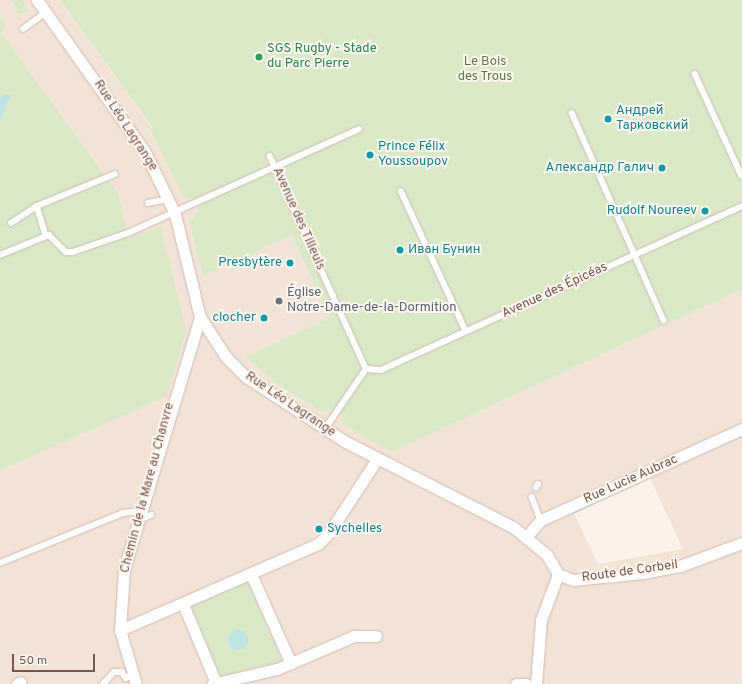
<!DOCTYPE html>
<html>
<head>
<meta charset="utf-8">
<style>
  body { margin:0 }
  #map { position:relative; width:742px; height:684px; overflow:hidden; background:#fcf2ea; font-family:Overpass,sans-serif }
  div>[style] { position:absolute }
  [style*='--x'] { left:calc(var(--x)*1px); top:calc(var(--y)*1px); width:calc(var(--w)*1px); rotate:calc(var(--a)*1deg) }
  .residential>* { inset:0; background:#f3e4d8 }
  .green>* { inset:0; background:#dae9c8 }
  .water>* { inset:0; background:#bee4e5 }
  .round { border-radius:50% }
  .stream>* { height:3.5px; margin:-1.75px; padding:0 1.75px; transform-origin:1.75px; border-radius:1.75px; background:#bee4e5 }
  .roads { filter:drop-shadow(0 0 1px #d0bcb2) drop-shadow(0 0 1px #d0bcb2) }
  .service>* { height:5.5px; margin:-2.75px; padding:0 2.75px; transform-origin:2.75px; border-radius:2.75px; background:#fff }
  .minor>* { height:11px; margin:-5.5px; padding:0 5.5px; transform-origin:5.5px; border-radius:5.5px; background:#fff }
  .dots>* { width:11px; height:11px; translate:-50% -50%; box-sizing:border-box; border:2px solid #fef7f0; border-radius:50% }
  span { translate:-50% -50%; white-space:nowrap; text-align:center; line-height:1.15; -webkit-text-stroke:4px #fef7f0; paint-order:stroke }
  .leisure-label { font-size:13px; color:#27864d }
  .left { translate:0 -50%; text-align:left }
  .park-label { font-size:13px; color:#5c7a46 }
  .culture-label { font-size:13px; color:#0d838f }
  .right { translate:-100% -50%; text-align:right }
  .street-label { font-size:13px; color:#76574e }
  .worship-label { font-size:13px; color:#5b616d }
  .scale { position:absolute; left:12px; top:654px; width:83px; height:18px; box-sizing:border-box; border:2px solid #76574e; border-top:0; padding-left:5px; font-size:12px; line-height:14px; white-space:nowrap; color:#76574e; -webkit-text-stroke:3px #fef7f0; paint-order:stroke }
</style>
</head>
<body>
<div id="map">
  <div class="residential">
    <div style="clip-path:polygon(evenodd,0 0,60px 0,153px 129px,150px 131px,184px 197px,194px 199px,199px 211px,189px 221px,203px 276px,292px 235px,330px 318px,245px 357px,282px 387px,323px 413px,331px 409px,342px 416px,343px 425px,392px 452px,742px 289px,742px 684px,0 684px,0 0,650px 478px,683px 549px,598px 564px,574px 513px,650px 478px)"></div>
  </div>
  <div class="green">
    <div style="clip-path:polygon(11px 0,22px 0,28px 12px,13px 14px,19px 9px)"></div>
    <div style="clip-path:polygon(60px 0,742px 0,742px 289px,392px 452px,343px 425px,342px 416px,331px 409px,323px 413px,282px 387px,245px 357px,330px 318px,292px 235px,203px 276px,189px 221px,199px 211px,194px 199px,184px 198px,150px 130px,153px 128px)"></div>
    <div style="clip-path:polygon(0 15px,6px 25px,1px 33px,118px 194px,128px 238px,161px 227px,186px 331px,167px 396px,0 470px)"></div>
    <div style="clip-path:polygon(247px 581px,282px 661px,220px 676px,190px 607px)"></div>
  </div>
  <div class="water">
    <div style="clip-path:polygon(5px 95px,11px 95px,0 121px,0 98px)"></div>
    <div class="round" style="left:228px;top:630px;width:20px;height:20px"></div>
  </div>
  <div class="stream">
    <div style="--x:575;--y:511;--w:74;--a:-24.8"></div>
  </div>
  <div class="roads">
    <div class="service">
      <div style="--x:23;--y:29;--w:29;--a:-36"></div>
      <div style="--x:695;--y:74;--w:112;--a:65.3"></div>
      <div style="--x:572;--y:113;--w:227;--a:66.1"></div>
      <div style="--x:270;--y:156;--w:234;--a:65.7"></div>
      <div style="--x:401;--y:191;--w:154;--a:65.1"></div>
      <div style="--x:148;--y:203;--w:21;--a:-11"></div>
      <div style="--x:37;--y:206;--w:31;--a:73"></div>
      <div style="--x:11;--y:223;--w:31;--a:-33"></div>
      <div style="--x:37;--y:206;--w:84;--a:-22.3"></div>
      <div style="--x:0;--y:255;--w:53;--a:-22.2"></div>
      <div style="--x:49;--y:235;--w:24;--a:45"></div>
      <div style="--x:66;--y:252;--w:7;--a:0"></div>
      <div style="--x:73;--y:252;--w:58;--a:-19.1"></div>
      <div style="--x:128;--y:233;--w:253;--a:-24.2"></div>
      <div style="--x:366;--y:369;--w:15;--a:4"></div>
      <div style="--x:381;--y:370;--w:397;--a:-24.4"></div>
      <div style="--x:325;--y:429;--w:73;--a:-55.7"></div>
      <div style="--x:536;--y:488;--w:4;--a:-63"></div>
      <div style="--x:532;--y:497;--w:25;--a:69"></div>
      <div style="--x:139;--y:520;--w:13;--a:-23"></div>
      <div style="--x:0;--y:563;--w:133;--a:-22.1"></div>
      <div style="--x:123;--y:513;--w:16;--a:-7"></div>
      <div style="--x:103;--y:684;--w:16;--a:-47"></div>
      <div style="--x:114;--y:672;--w:8;--a:0"></div>
      <div style="--x:122;--y:672;--w:7;--a:56"></div>
      <div style="--x:126;--y:678;--w:7;--a:-27"></div>
    </div>
    <div class="minor">
      <div style="--x:37;--y:0;--w:186;--a:54.6"></div>
      <div style="--x:145;--y:152;--w:69;--a:64.2"></div>
      <div style="--x:175;--y:214;--w:106;--a:76.4"></div>
      <div style="--x:200;--y:317;--w:48;--a:57"></div>
      <div style="--x:226;--y:357;--w:28;--a:45"></div>
      <div style="--x:246;--y:377;--w:117;--a:33.1"></div>
      <div style="--x:344;--y:441;--w:190;--a:27"></div>
      <div style="--x:513;--y:527;--w:44;--a:39.5"></div>
      <div style="--x:547;--y:555;--w:22;--a:60"></div>
      <div style="--x:526;--y:537;--w:23;--a:-49"></div>
      <div style="--x:541;--y:520;--w:221;--a:-24.4"></div>
      <div style="--x:251;--y:574;--w:98;--a:66"></div>
      <div style="--x:558;--y:574;--w:16;--a:22"></div>
      <div style="--x:573;--y:580;--w:70;--a:-5.7"></div>
      <div style="--x:643;--y:573;--w:38;--a:-11"></div>
      <div style="--x:680;--y:566;--w:66;--a:-20.4"></div>
      <div style="--x:183;--y:604;--w:86;--a:67.3"></div>
      <div style="--x:120;--y:630;--w:216;--a:-23.5"></div>
      <div style="--x:318;--y:544;--w:14;--a:-45"></div>
      <div style="--x:328;--y:534;--w:90;--a:-56.8"></div>
      <div style="--x:17;--y:684;--w:4;--a:-27"></div>
      <div style="--x:136;--y:684;--w:56;--a:-106.5"></div>
      <div style="--x:120;--y:630;--w:61;--a:-86.2"></div>
      <div style="--x:124;--y:569;--w:263;--a:-73.2"></div>
      <div style="--x:212;--y:684;--w:67;--a:-13"></div>
      <div style="--x:277;--y:669;--w:84;--a:-23.2"></div>
      <div style="--x:354;--y:636;--w:22;--a:0"></div>
      <div style="--x:516;--y:684;--w:10;--a:0"></div>
      <div style="--x:536;--y:684;--w:64;--a:-85.5"></div>
      <div style="--x:541;--y:620;--w:49;--a:-69.7"></div>
    </div>
  </div>
  <div class="dots">
    <div style="left:259px;top:57px;background:#2e9e5b"></div>
    <div style="left:608px;top:119px;background:#0f9aa8"></div>
    <div style="left:370px;top:155px;background:#0f9aa8"></div>
    <div style="left:662px;top:168px;background:#0f9aa8"></div>
    <div style="left:705px;top:211px;background:#0f9aa8"></div>
    <div style="left:400px;top:250px;background:#0f9aa8"></div>
    <div style="left:290px;top:263px;background:#0f9aa8"></div>
    <div style="left:279px;top:301px;background:#6b7280"></div>
    <div style="left:264px;top:318px;background:#0f9aa8"></div>
    <div style="left:319px;top:529px;background:#0f9aa8"></div>
  </div>
  <div class="leisure-label">
    <span class="left" style="left:267px;top:57px">SGS Rugby - Stade<br>du Parc Pierre</span>
  </div>
  <div class="park-label">
    <span style="left:485px;top:70px">Le Bois<br>des Trous</span>
  </div>
  <div class="culture-label">
    <span class="left" style="left:616px;top:119px">Андрей<br>Тарковский</span>
    <span class="left" style="left:378px;top:155px">Prince Félix<br>Youssoupov</span>
    <span class="right" style="left:654px;top:168px">Александр Галич</span>
    <span class="right" style="left:697px;top:211px">Rudolf Noureev</span>
    <span class="left" style="left:408px;top:250px">Иван Бунин</span>
    <span class="right" style="left:282px;top:263px">Presbytère</span>
    <span class="right" style="left:256px;top:318px">clocher</span>
    <span class="left" style="left:327px;top:529px">Sychelles</span>
  </div>
  <div class="street-label">
    <span style="left:125px;top:126px;rotate:57deg">Rue Léo Lagrange</span>
    <span style="left:298px;top:219px;rotate:66deg">Avenue des Tilleuls</span>
    <span style="left:555px;top:291px;rotate:-25deg">Avenue des Épicéas</span>
    <span style="left:290px;top:405px;rotate:34deg">Rue Léo Lagrange</span>
    <span style="left:631px;top:480px;rotate:-24deg">Rue Lucie Aubrac</span>
    <span style="left:148px;top:488px;rotate:-75deg">Chemin de la Mare au Chanvre</span>
    <span style="left:630px;top:572px;rotate:-8deg">Route de Corbeil</span>
  </div>
  <div class="worship-label">
    <span class="left" style="left:287px;top:301px">Église<br>Notre-Dame-de-la-Dormition</span>
  </div>
  <div class="scale">50 m</div>
</div>
</body>
</html>
